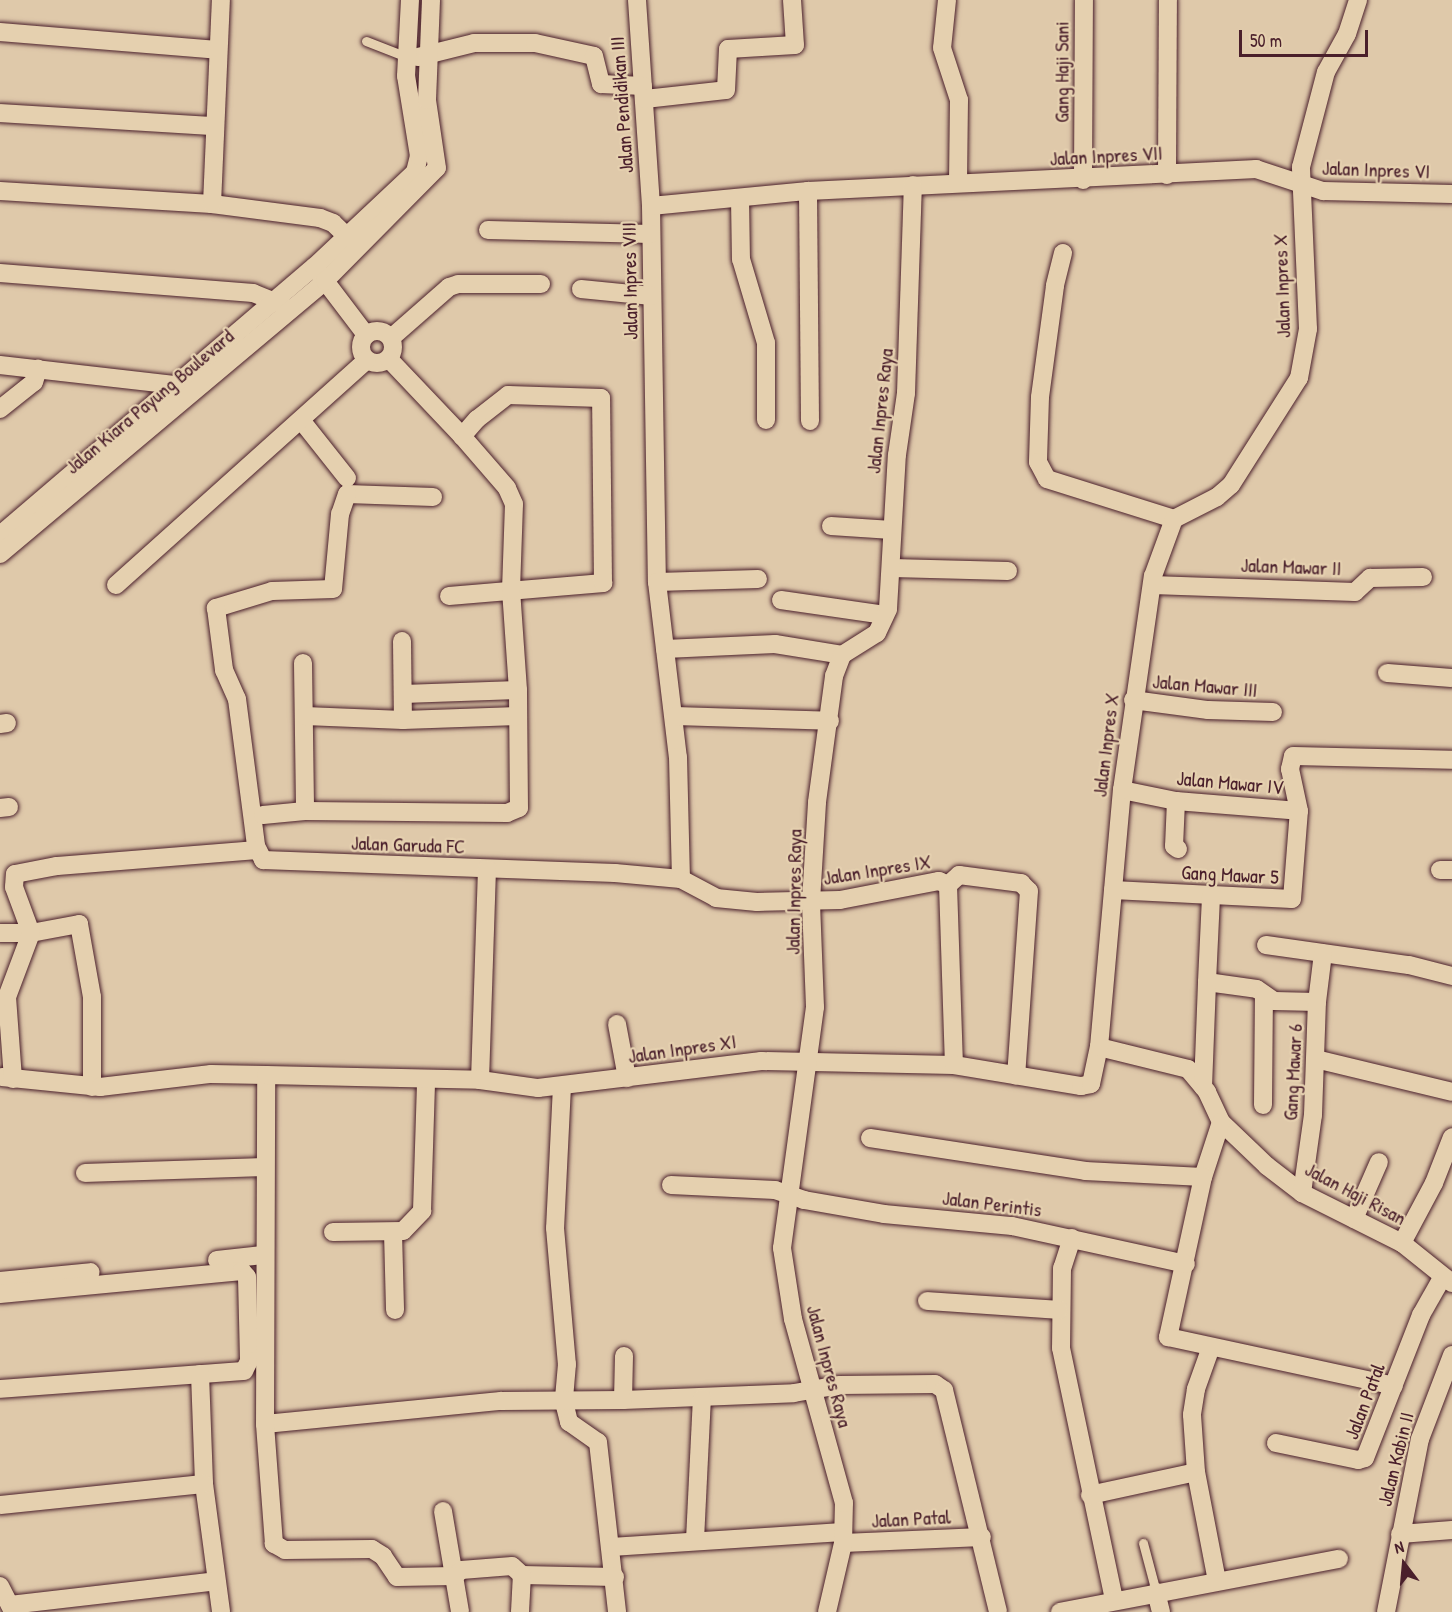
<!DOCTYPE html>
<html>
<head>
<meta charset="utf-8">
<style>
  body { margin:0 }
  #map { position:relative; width:1452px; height:1612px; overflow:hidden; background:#dfc9aa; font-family:"Patrick Hand",sans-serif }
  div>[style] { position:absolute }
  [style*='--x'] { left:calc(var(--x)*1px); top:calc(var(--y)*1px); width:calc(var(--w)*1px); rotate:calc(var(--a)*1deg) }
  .roads { filter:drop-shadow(0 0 2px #4a1f2b) drop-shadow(0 0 2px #4a1f2b) }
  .service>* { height:9px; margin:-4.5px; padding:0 4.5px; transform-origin:4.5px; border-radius:4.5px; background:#e5d0af }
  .minor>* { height:18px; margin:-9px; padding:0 9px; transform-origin:9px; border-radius:9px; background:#e5d0af }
  .minor>.ring { margin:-9px; padding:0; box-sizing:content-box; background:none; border:18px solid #e5d0af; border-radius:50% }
  span { translate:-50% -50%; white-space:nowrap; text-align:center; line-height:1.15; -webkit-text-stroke:4.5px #e5d0af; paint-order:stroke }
  .street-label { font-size:20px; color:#4a1f2b }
  .north { position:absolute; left:1374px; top:1534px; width:60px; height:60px; -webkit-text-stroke:4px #e5d0af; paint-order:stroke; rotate:344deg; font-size:16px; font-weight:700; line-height:24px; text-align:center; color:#4a1f2b }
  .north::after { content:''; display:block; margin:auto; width:21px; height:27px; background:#4a1f2b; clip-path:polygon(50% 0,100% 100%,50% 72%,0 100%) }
  .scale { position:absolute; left:1239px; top:30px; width:129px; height:27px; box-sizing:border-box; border:3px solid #4a1f2b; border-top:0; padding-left:8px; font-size:18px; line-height:21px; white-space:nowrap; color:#4a1f2b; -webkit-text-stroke:4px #e5d0af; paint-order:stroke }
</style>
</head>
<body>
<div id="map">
  <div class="roads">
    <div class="service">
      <div style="--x:366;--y:41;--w:44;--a:21.3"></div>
      <div style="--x:1143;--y:1543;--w:51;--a:75.1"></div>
    </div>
    <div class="minor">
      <div style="--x:637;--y:0;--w:206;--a:86.1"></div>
      <div style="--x:651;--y:206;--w:376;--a:89.1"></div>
      <div style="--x:657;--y:582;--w:176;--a:83.2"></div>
      <div style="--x:678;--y:757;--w:122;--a:88.6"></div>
      <div style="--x:947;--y:0;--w:48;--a:95.9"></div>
      <div style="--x:942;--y:48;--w:55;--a:71.9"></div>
      <div style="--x:959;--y:100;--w:83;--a:90.7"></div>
      <div style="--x:0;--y:32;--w:218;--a:4.7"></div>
      <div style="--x:418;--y:57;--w:58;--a:-14"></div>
      <div style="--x:474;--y:43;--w:61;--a:0"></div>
      <div style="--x:535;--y:43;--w:60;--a:12.4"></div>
      <div style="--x:594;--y:56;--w:29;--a:76"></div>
      <div style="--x:601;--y:84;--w:42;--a:2.7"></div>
      <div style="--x:645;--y:99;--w:81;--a:-6.3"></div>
      <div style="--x:726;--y:90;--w:41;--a:-87.2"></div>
      <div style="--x:728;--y:49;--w:67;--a:-3.4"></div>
      <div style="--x:795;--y:45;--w:45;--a:-93.8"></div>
      <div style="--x:0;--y:113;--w:215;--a:3.5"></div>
      <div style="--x:1167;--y:175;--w:175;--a:-89.7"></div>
      <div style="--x:1083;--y:180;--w:180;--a:-89.7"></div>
      <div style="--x:0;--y:191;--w:212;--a:3.5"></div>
      <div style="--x:212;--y:204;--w:109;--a:7.4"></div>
      <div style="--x:320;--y:218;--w:14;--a:21"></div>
      <div style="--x:333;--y:223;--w:32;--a:44"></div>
      <div style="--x:808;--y:191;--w:230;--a:89.5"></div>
      <div style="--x:740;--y:198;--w:61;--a:89.1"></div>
      <div style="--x:741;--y:259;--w:88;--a:73.4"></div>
      <div style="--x:766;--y:343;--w:77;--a:90"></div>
      <div style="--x:212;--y:204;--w:204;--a:-87.5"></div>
      <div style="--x:651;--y:206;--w:158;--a:-5.5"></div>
      <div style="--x:808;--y:191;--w:449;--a:-2.8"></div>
      <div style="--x:1256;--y:169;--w:71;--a:18.2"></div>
      <div style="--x:1323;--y:191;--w:129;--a:1.3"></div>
      <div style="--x:488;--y:230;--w:163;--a:1.4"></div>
      <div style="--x:1063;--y:253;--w:34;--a:104"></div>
      <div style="--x:1055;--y:286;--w:112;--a:97.7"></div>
      <div style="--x:1040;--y:397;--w:65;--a:91.8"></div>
      <div style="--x:1038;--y:462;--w:19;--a:62"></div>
      <div style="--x:1047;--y:479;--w:133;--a:17.5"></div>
      <div style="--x:0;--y:273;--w:254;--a:4.5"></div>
      <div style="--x:253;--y:293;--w:32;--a:22"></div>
      <div style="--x:319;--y:273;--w:78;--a:52.8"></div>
      <div style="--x:581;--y:289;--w:71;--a:5.6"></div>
      <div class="ring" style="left:361px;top:331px;width:14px;height:14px"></div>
      <div style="--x:391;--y:338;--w:77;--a:-41.3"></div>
      <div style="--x:449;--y:287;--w:9;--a:-18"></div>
      <div style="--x:458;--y:284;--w:83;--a:0"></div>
      <div style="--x:0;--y:365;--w:184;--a:6.5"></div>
      <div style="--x:0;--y:409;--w:43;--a:-38.5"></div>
      <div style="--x:34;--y:382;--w:14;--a:-73"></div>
      <div style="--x:301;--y:420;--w:74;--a:51.6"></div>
      <div style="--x:433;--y:497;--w:86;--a:-178"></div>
      <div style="--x:347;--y:494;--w:21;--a:109"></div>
      <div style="--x:340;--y:514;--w:75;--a:95.3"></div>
      <div style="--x:333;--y:589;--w:61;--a:178.1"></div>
      <div style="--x:272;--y:591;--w:59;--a:163.1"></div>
      <div style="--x:216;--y:608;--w:63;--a:82.6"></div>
      <div style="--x:224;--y:670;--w:32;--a:66"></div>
      <div style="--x:237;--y:699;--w:148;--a:82.6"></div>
      <div style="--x:256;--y:846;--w:16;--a:63"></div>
      <div style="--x:263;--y:860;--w:352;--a:2.1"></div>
      <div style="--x:615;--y:873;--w:66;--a:5.2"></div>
      <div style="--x:681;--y:879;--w:40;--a:28"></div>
      <div style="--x:716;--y:898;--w:41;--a:5.6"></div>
      <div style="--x:757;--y:902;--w:83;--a:-1.4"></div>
      <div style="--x:840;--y:900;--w:101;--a:-10.9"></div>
      <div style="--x:939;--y:881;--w:10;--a:24"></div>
      <div style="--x:831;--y:526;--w:61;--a:3.8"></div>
      <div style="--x:0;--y:535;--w:413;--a:-40.5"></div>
      <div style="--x:314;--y:267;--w:139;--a:-43.2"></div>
      <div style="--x:415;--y:172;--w:16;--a:-76"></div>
      <div style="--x:419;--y:156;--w:81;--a:-99.2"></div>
      <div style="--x:406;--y:76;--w:76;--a:-87"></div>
      <div style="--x:0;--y:554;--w:424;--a:-40"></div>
      <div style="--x:325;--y:281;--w:159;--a:-45.3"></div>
      <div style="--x:437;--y:168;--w:69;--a:-98.4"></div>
      <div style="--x:427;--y:100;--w:100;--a:-87.7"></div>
      <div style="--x:892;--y:568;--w:116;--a:1.5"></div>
      <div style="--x:657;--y:582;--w:101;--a:-1.7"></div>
      <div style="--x:116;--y:585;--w:337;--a:-41.9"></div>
      <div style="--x:1152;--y:585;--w:203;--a:2"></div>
      <div style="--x:1355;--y:592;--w:21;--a:-43"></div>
      <div style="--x:1370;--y:578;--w:53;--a:-1.1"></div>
      <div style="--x:449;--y:596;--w:155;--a:-4.8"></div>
      <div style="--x:603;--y:583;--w:185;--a:-90.6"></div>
      <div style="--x:601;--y:398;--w:93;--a:-178.2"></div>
      <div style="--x:508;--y:395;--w:39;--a:142"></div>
      <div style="--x:477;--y:419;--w:23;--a:131"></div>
      <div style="--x:781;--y:600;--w:105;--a:8.2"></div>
      <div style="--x:402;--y:641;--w:79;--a:89.3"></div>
      <div style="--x:665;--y:649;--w:110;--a:-2.6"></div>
      <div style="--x:775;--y:644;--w:68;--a:9.3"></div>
      <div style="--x:303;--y:663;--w:148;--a:89.2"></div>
      <div style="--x:305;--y:811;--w:202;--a:0.6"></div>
      <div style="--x:507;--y:813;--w:13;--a:-23"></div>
      <div style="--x:519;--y:808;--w:118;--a:-90.5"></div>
      <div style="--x:518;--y:690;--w:100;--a:-94"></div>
      <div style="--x:511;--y:590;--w:86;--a:-88"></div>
      <div style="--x:514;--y:504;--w:17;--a:-114"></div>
      <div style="--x:507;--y:488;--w:69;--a:-130.9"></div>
      <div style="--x:462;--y:436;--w:106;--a:-133.5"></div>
      <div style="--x:1387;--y:673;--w:65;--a:4.4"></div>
      <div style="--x:403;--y:694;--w:115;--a:-2"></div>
      <div style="--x:1133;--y:700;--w:76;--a:7.6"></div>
      <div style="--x:1208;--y:710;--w:65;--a:1.8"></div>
      <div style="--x:305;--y:716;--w:98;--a:2.3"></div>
      <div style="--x:403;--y:720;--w:115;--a:-2"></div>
      <div style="--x:675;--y:716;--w:155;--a:1.8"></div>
      <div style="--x:0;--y:724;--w:7;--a:-8"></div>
      <div style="--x:1122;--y:790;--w:55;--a:11.5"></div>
      <div style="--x:1176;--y:801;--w:123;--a:4.6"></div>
      <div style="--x:1176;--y:801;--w:45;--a:92.5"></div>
      <div style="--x:1174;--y:846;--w:5;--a:37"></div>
      <div style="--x:0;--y:808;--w:9;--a:-6"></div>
      <div style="--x:263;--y:815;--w:42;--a:-5.4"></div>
      <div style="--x:1440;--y:870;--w:12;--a:0"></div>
      <div style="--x:948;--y:885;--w:15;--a:-42"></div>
      <div style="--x:959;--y:875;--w:63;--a:7.4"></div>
      <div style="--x:1021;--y:883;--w:11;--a:45"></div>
      <div style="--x:1029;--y:891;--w:185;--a:94"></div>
      <div style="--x:948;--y:885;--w:180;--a:88.1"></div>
      <div style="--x:1113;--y:890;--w:179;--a:2.9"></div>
      <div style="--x:1292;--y:899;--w:88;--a:-85.5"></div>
      <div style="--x:1299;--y:811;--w:43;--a:-102.1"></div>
      <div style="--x:1290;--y:769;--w:13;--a:-77"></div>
      <div style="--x:1293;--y:756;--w:159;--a:1.4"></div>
      <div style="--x:1211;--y:897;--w:85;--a:92.7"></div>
      <div style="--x:1207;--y:982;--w:50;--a:8"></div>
      <div style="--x:1257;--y:989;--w:21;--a:35"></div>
      <div style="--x:1274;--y:1001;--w:43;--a:1.3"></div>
      <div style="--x:0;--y:933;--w:31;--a:0"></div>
      <div style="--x:31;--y:933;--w:49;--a:-10.6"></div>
      <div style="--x:79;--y:924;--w:74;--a:79.9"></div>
      <div style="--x:92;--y:997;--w:90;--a:90"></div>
      <div style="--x:1266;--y:945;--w:144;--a:8"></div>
      <div style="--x:1409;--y:965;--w:44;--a:14.3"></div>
      <div style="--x:617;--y:1024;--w:55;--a:79.5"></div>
      <div style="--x:1099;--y:1047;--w:92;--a:13.9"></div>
      <div style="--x:1188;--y:1069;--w:30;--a:50"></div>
      <div style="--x:1207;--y:1092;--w:33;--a:65"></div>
      <div style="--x:1221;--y:1122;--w:64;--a:43.7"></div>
      <div style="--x:1267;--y:1166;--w:44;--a:37.6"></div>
      <div style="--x:1302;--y:1193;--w:112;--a:26.6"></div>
      <div style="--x:1402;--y:1243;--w:64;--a:38.7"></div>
      <div style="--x:1316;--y:1059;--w:140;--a:13.6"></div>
      <div style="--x:2;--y:1077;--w:99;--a:5.8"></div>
      <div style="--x:100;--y:1087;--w:112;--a:-6.7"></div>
      <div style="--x:211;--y:1074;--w:55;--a:1"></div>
      <div style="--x:13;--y:1079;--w:82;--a:-94.2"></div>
      <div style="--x:7;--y:997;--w:68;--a:-69.4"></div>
      <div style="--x:31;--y:933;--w:49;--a:-110.3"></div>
      <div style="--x:14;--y:887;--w:13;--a:-86"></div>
      <div style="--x:15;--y:874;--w:43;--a:-10.8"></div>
      <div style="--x:57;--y:866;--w:201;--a:-4.6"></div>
      <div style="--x:480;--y:1080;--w:211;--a:-88.1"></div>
      <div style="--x:562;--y:1086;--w:142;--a:92.8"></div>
      <div style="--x:555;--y:1228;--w:137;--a:85"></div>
      <div style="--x:567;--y:1364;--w:38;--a:95"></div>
      <div style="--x:564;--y:1402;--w:21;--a:76"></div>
      <div style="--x:569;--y:1422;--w:35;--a:35"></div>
      <div style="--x:598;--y:1442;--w:171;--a:83.6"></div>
      <div style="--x:1203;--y:1087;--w:105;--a:-87.8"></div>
      <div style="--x:1263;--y:1105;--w:110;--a:-89.5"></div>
      <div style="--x:1221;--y:1122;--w:58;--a:108.1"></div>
      <div style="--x:1203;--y:1177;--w:164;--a:102.3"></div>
      <div style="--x:1168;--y:1337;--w:231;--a:12.2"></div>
      <div style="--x:870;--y:1138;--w:218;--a:8.7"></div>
      <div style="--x:1085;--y:1171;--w:118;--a:2.9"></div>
      <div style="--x:85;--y:1173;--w:178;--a:-1.9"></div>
      <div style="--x:671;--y:1185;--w:104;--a:2.8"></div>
      <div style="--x:775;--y:1190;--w:31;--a:19"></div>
      <div style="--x:804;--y:1200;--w:81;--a:9.9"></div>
      <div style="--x:884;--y:1214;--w:129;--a:5.4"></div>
      <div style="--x:1012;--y:1226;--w:178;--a:12.3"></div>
      <div style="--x:1302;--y:1193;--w:79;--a:-82"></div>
      <div style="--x:1313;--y:1115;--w:113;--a:-88"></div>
      <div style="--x:1317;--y:1002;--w:49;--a:-83"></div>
      <div style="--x:1354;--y:1219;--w:62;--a:-66.3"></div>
      <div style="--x:333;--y:1232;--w:70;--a:-0.8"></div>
      <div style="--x:403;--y:1231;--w:28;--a:-46"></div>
      <div style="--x:422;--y:1211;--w:129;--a:-88.2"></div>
      <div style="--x:393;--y:1232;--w:78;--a:88.5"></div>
      <div style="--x:1072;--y:1238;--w:32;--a:108"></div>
      <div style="--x:1062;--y:1268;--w:80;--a:90.7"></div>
      <div style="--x:1061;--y:1348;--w:258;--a:78.1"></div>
      <div style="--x:1402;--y:1243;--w:68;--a:-61.9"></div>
      <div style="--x:1434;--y:1183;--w:49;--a:-68.6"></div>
      <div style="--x:217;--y:1260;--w:46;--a:-6.2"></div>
      <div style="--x:0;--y:1281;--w:91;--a:-5.6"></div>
      <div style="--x:0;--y:1294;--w:243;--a:-5.4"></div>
      <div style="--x:242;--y:1271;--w:8;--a:50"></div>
      <div style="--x:247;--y:1277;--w:84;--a:88.6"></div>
      <div style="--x:249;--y:1361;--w:11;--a:117"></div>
      <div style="--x:244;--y:1371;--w:245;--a:175.8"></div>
      <div style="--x:927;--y:1301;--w:132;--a:3.9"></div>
      <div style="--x:1211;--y:1347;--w:45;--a:109.7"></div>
      <div style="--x:1196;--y:1389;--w:26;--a:99"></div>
      <div style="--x:1192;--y:1415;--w:57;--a:86"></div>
      <div style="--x:1196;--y:1472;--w:111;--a:79.1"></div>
      <div style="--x:624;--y:1356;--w:44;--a:91.3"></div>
      <div style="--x:623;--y:1400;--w:171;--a:-2.3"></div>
      <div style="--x:794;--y:1393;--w:47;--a:-9.9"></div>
      <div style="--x:840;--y:1385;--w:95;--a:-0.6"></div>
      <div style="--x:935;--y:1384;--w:11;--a:34"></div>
      <div style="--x:944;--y:1390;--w:228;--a:76.3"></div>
      <div style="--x:200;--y:1374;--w:110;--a:87.9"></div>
      <div style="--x:204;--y:1484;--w:129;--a:82.4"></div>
      <div style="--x:265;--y:1424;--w:237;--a:-5.6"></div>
      <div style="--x:501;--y:1401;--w:122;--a:-0.5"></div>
      <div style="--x:1276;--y:1443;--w:84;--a:11.7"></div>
      <div style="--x:1358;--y:1460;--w:7;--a:-16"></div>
      <div style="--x:1365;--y:1458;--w:154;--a:-68.6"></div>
      <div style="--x:1421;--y:1315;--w:43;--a:-60.4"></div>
      <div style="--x:1090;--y:1495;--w:108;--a:-12.2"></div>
      <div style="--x:0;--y:1505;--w:205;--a:-5.9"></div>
      <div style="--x:443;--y:1511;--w:102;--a:80.4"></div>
      <div style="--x:1400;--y:1534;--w:52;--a:-4.4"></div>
      <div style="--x:695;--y:1540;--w:142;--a:-87.2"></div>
      <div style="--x:843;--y:1543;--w:139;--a:-2.5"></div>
      <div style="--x:611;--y:1547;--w:232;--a:-3.7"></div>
      <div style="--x:615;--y:1577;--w:93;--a:-178.8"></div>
      <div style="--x:522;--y:1575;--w:13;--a:-138"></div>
      <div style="--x:512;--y:1566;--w:51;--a:175.5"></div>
      <div style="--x:461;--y:1570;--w:8;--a:135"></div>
      <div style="--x:455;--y:1576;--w:58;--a:179"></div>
      <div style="--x:397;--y:1577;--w:25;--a:-124"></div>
      <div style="--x:383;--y:1556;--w:13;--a:-148"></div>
      <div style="--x:372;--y:1549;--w:87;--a:179.3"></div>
      <div style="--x:285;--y:1550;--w:13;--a:-151"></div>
      <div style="--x:274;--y:1544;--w:120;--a:-94.3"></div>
      <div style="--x:265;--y:1424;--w:349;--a:-89.8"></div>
      <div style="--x:266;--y:1075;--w:214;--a:1.3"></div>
      <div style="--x:480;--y:1080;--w:59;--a:7.9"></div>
      <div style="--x:538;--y:1088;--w:225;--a:-6.9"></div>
      <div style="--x:761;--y:1061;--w:193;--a:1.2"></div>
      <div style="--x:954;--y:1065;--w:129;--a:9.4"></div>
      <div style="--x:1081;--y:1086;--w:10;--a:-11"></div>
      <div style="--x:1091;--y:1084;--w:38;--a:-78"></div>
      <div style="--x:1099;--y:1047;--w:258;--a:-84.9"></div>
      <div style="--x:1122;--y:790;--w:216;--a:-81.8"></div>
      <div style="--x:1153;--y:576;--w:61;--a:-69.8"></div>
      <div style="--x:1174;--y:519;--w:48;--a:-27.1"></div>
      <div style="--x:1217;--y:497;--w:18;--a:-41"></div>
      <div style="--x:1231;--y:485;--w:127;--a:-57.6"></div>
      <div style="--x:1299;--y:378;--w:50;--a:-79.6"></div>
      <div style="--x:1308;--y:329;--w:162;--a:-92.5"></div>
      <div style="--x:1301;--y:167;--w:98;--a:-75.3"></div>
      <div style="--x:1326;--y:72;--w:43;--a:-61.1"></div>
      <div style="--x:1347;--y:34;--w:36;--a:-72"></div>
      <div style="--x:0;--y:1586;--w:29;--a:63"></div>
      <div style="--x:1156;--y:1592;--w:21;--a:76"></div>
      <div style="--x:10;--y:1605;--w:207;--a:-6.6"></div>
      <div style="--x:520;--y:1612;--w:37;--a:-87"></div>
      <div style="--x:827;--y:1612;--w:71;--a:-76.9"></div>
      <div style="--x:843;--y:1543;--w:40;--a:-88.6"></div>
      <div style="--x:844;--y:1503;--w:191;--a:-105.5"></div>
      <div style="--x:793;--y:1319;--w:72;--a:-98.8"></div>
      <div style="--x:782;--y:1248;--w:243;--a:-82.2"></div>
      <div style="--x:815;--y:1007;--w:106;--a:-92.2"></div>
      <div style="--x:811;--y:901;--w:99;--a:-86.5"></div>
      <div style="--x:817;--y:802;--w:127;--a:-82.3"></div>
      <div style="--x:834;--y:676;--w:22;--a:-69"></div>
      <div style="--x:842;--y:655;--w:41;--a:-32.2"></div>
      <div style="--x:877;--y:633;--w:26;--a:-65"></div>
      <div style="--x:888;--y:609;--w:154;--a:-86.7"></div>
      <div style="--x:897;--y:455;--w:63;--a:-81.7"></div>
      <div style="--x:906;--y:393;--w:208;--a:-88.1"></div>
      <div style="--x:1060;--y:1612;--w:284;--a:-10.8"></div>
      <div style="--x:1386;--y:1612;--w:176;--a:-78.9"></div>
      <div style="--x:1420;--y:1439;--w:90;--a:-69.1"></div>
    </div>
  </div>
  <div class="street-label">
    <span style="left:1061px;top:72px;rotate:-90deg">Gang Haji Sani</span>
    <span style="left:621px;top:105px;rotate:-94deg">Jalan Pendidikan III</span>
    <span style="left:1106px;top:155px;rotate:-3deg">Jalan Inpres VII</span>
    <span style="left:1376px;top:169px;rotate:2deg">Jalan Inpres VI</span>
    <span style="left:629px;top:281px;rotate:-91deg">Jalan Inpres VIII</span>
    <span style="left:1281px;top:286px;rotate:-92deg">Jalan Inpres X</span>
    <span style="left:149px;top:401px;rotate:-40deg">Jalan Kiara Payung Boulevard</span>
    <span style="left:879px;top:411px;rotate:-84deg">Jalan Inpres Raya</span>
    <span style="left:1291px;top:566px;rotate:2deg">Jalan Mawar II</span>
    <span style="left:1205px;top:685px;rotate:5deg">Jalan Mawar III</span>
    <span style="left:1105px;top:745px;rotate:-83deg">Jalan Inpres X</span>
    <span style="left:1230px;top:782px;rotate:5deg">Jalan Mawar IV</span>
    <span style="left:408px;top:844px;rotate:2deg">Jalan Garuda FC</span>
    <span style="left:877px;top:869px;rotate:-9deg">Jalan Inpres IX</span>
    <span style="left:1230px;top:874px;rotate:3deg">Gang Mawar 5</span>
    <span style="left:793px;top:892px;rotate:-89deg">Jalan Inpres Raya</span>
    <span style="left:682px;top:1048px;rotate:-8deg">Jalan Inpres XI</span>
    <span style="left:1292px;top:1072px;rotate:-87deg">Gang Mawar 6</span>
    <span style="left:1356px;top:1193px;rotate:28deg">Jalan Haji Risan</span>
    <span style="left:992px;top:1203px;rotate:7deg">Jalan Perintis</span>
    <span style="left:830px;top:1366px;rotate:75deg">Jalan Inpres Raya</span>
    <span style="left:1364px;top:1401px;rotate:-69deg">Jalan Patal</span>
    <span style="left:1395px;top:1459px;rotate:-76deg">Jalan Kabin II</span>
    <span style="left:911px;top:1518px;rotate:-3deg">Jalan Patal</span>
  </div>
  <div class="north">N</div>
  <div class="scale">50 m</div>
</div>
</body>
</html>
